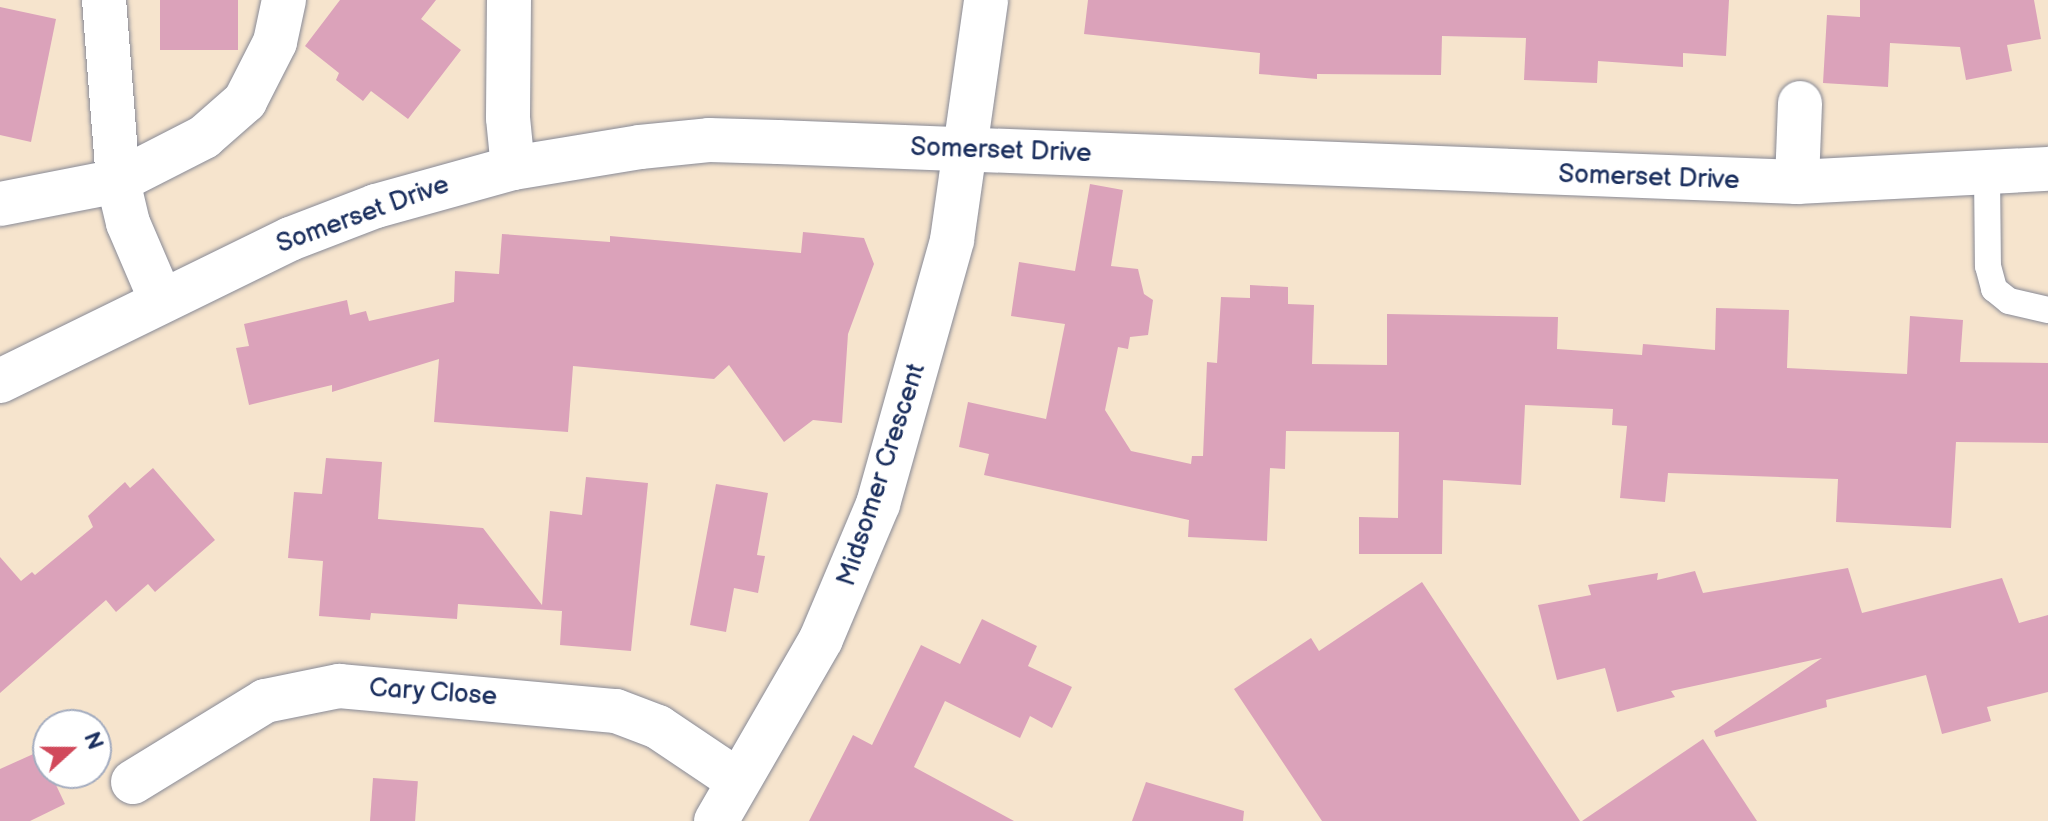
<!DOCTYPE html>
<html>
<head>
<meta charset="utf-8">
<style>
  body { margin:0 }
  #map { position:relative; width:2048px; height:821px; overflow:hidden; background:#f6e4cd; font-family:"Balsamiq Sans",sans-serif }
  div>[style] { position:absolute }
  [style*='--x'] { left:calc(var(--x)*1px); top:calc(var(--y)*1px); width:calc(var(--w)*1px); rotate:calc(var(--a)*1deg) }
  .building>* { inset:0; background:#dba2ba; transform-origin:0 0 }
  .roads { filter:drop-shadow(0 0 2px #888a96) drop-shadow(0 0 2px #888a96) }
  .lane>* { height:26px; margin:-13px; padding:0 13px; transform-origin:13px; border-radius:13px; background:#fff }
  .street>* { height:44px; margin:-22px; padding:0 22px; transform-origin:22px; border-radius:22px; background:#fff }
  span { translate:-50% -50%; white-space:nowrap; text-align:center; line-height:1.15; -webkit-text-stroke:6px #fff; paint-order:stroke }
  .street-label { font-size:26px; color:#1b2f5e }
  .north { position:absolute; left:32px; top:709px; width:80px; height:80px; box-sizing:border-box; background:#fff; border:2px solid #a4acbf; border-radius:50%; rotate:69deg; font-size:22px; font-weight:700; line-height:32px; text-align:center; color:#1b2f5e }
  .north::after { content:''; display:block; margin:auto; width:28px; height:36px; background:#d1495b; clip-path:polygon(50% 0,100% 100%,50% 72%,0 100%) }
</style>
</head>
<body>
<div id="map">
  <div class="building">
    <div style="left:160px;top:0;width:78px;height:50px"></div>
    <div style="clip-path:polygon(340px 0,436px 0,421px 19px,461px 50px,408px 119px,371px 91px,363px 101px,336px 80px,339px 73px,305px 46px)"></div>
    <div style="clip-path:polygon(1088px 0,1729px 0,1726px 56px,1683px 53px,1683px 67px,1598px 61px,1597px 83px,1524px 80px,1526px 38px,1442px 36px,1441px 75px,1317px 74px,1317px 79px,1259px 74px,1260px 53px,1084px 34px)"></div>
    <div style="clip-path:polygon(1860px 0,2034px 0,2041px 39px,2007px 45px,2012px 71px,1966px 80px,1960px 47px,1890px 43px,1888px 87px,1823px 83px,1827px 15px,1860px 17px)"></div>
    <div style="clip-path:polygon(0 7px,56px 19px,31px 142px,0 135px)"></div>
    <div style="clip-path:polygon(1090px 184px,1123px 190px,1111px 266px,1138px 269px,1144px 294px,1153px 300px,1148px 335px,1130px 337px,1128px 349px,1118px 347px,1105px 410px,1131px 451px,1191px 464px,1192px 456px,1203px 456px,1207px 362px,1217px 363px,1221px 297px,1250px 298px,1250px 285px,1288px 287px,1288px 304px,1314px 305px,1312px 364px,1387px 365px,1387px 314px,1558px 317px,1557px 349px,1642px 355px,1643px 344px,1715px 350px,1716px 308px,1789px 310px,1787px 368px,1907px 374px,1910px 316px,1963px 320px,1960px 362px,2048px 363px,2048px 443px,1956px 442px,1951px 528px,1836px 522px,1838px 479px,1668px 473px,1665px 502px,1620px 498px,1627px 426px,1612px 425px,1613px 409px,1525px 405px,1521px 485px,1443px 480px,1442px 554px,1359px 554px,1359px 517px,1398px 518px,1399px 432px,1286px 431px,1285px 469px,1270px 468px,1267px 541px,1188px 537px,1189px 520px,984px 475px,989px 454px,959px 447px,968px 402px,1046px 419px,1065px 324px,1011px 316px,1019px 262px,1075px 271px)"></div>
    <div style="clip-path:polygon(803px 232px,864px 238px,874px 264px,848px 334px,842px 423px,813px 420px,784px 442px,729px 365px,714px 379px,573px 366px,568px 432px,434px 422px,439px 359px,332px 392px,332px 385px,249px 405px,236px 348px,249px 346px,244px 324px,347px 300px,350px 315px,366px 311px,369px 321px,454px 302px,455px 271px,499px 274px,502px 234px,610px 242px,610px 236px,801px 253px)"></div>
    <div style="clip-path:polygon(326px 458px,382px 462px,378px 519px,483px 528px,542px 605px,550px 511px,582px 515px,586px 477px,648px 483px,631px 651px,560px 645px,562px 611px,458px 604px,457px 619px,371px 613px,370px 620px,319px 616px,323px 561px,288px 558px,294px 492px,322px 494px)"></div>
    <div style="clip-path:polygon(153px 468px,215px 540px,155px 592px,148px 584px,116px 612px,106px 600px,0 693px,0 557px,21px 581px,32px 572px,35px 575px,93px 527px,88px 516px,125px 482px,130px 488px)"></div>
    <div style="clip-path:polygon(716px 484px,768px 493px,757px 555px,765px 556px,758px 593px,734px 588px,726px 632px,690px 625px)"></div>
    <div style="clip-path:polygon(1848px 568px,1862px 613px,2002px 578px,2019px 623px,2048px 615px,2048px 692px,1987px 707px,1991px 721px,1942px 734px,1926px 675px,1826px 700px,1827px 707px,1716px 737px,1714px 731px,1822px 658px,1671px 691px,1675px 697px,1617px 712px,1605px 668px,1557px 680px,1538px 605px,1591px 595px,1588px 585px,1658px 573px,1657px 580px,1695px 571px,1703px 593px)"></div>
    <div style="clip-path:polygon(1422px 582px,1523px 735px,1580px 821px,1322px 821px,1234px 689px,1311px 638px,1319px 651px)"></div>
    <div style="clip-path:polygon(982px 619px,1037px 646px,1028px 666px,1072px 687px,1052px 728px,1030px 716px,1020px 738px,945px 701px,914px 767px,1014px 821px,809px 821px,853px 735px,872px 745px,921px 645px,960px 664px)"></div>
    <div style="clip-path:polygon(1703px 739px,1757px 821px,1582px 821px)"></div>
    <div style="clip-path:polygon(40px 751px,65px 804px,30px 821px,0 821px,0 769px)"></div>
    <div style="left:373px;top:778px;width:45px;height:43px;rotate:4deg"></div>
    <div style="clip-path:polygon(1146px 782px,1244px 811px,1243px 821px,1132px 821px)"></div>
  </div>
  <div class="roads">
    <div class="lane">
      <div style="--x:1987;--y:174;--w:92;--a:89.4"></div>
      <div style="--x:1988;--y:266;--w:24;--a:75"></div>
      <div style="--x:1994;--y:289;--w:19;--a:39"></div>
      <div style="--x:2009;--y:301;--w:40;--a:13"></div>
    </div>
    <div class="street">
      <div style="--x:509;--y:0;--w:118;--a:90.5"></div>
      <div style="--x:508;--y:118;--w:50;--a:84.3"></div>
      <div style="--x:1797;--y:182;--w:79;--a:-87.8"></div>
      <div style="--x:0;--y:204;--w:120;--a:-11"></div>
      <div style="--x:118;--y:181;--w:182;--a:-94.4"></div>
      <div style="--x:161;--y:300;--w:84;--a:-113.2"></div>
      <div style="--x:128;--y:223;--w:43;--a:-103.4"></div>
      <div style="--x:118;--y:181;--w:97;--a:-27.1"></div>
      <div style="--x:204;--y:137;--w:55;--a:-41.3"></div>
      <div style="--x:245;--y:101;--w:66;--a:-63"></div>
      <div style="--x:275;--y:42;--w:43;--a:-77.9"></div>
      <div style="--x:0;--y:381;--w:323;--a:-26.1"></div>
      <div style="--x:290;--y:239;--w:92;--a:-21"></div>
      <div style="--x:376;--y:206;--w:142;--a:-15.5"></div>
      <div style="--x:513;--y:168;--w:129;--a:-9.4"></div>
      <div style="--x:640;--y:147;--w:69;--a:-5.8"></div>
      <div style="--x:709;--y:140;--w:69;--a:1.7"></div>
      <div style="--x:778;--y:142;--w:1020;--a:2.25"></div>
      <div style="--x:1797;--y:182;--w:251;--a:-3"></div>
      <div style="--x:133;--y:782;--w:155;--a:-31.5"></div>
      <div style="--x:265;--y:701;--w:76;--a:-11.5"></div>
      <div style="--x:339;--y:686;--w:278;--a:5.2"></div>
      <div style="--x:616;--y:711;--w:45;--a:20.9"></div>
      <div style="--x:658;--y:727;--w:95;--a:33.9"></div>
      <div style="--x:716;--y:821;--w:210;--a:-60"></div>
      <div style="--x:821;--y:639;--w:147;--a:-67.1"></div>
      <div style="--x:878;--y:504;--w:274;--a:-74.3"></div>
      <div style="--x:952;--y:240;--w:242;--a:-81.9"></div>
    </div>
  </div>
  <div class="street-label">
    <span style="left:1001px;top:151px;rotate:2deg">Somerset Drive</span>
    <span style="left:1649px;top:178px;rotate:2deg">Somerset Drive</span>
    <span style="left:363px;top:215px;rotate:-20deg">Somerset Drive</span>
    <span style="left:882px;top:475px;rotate:-72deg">Midsomer Crescent</span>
    <span style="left:433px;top:693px;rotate:4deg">Cary Close</span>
  </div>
  <div class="north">N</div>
</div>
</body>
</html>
